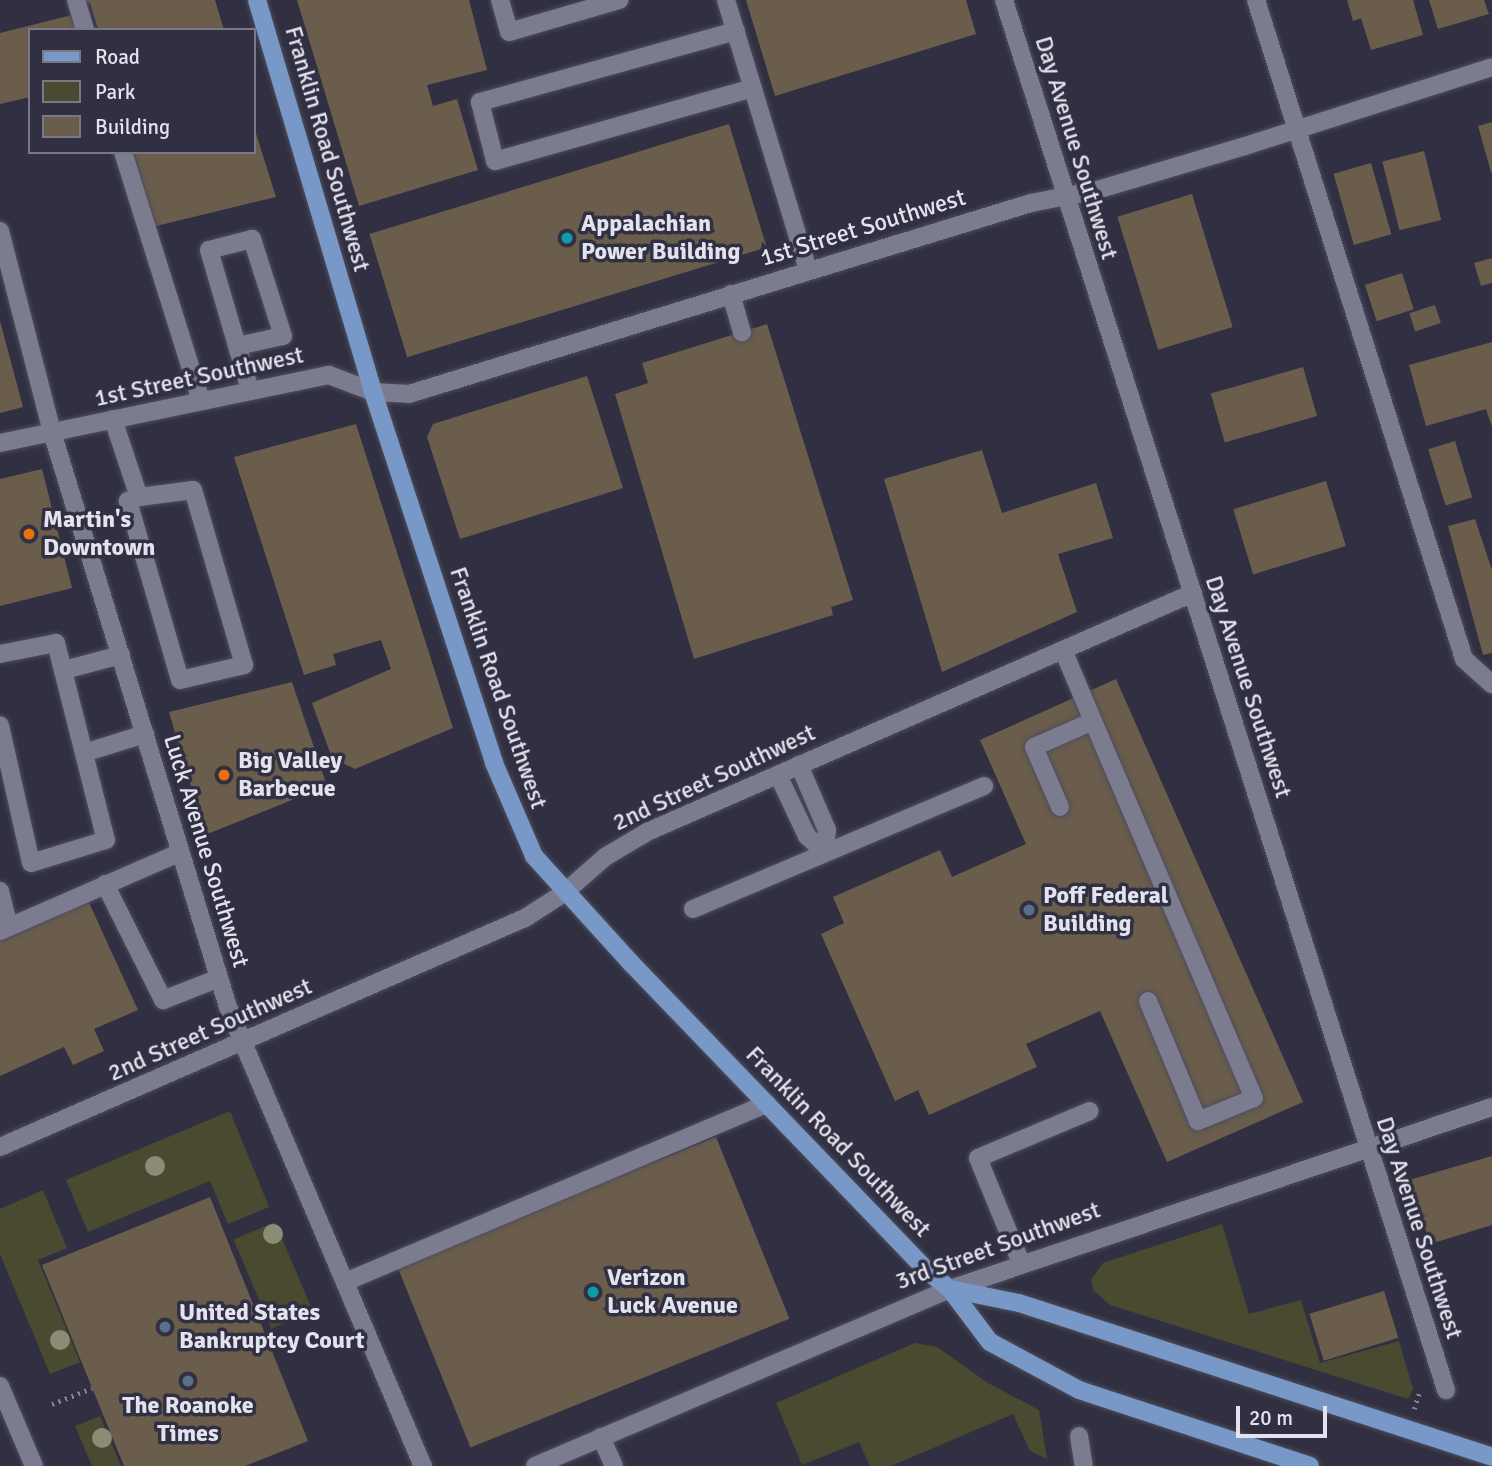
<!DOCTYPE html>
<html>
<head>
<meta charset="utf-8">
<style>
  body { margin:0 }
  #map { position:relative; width:1492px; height:1466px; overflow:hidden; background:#313042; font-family:Signika,sans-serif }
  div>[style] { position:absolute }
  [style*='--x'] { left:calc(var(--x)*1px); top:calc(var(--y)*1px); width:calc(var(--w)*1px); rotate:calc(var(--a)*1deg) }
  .green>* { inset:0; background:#494a2f; transform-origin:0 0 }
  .building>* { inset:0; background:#6b5d4c; transform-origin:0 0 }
  .path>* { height:4.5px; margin-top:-2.25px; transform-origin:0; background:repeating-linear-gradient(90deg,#878796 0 2px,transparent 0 7px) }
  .roads { filter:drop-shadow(0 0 2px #4e4d5c) drop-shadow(0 0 2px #4e4d5c) }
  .service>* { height:18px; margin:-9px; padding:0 9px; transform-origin:9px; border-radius:9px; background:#7c7c91 }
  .minor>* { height:18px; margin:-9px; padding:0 9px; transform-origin:9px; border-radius:9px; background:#7c7c91 }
  .tertiary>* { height:18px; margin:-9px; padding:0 9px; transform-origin:9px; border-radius:9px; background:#7c7c91 }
  .secondary>* { height:18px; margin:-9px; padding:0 9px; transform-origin:9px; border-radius:9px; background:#7c7c91 }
  .primary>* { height:18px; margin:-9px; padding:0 9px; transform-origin:9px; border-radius:9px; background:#7898c7 }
  .trees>* { width:20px; height:20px; margin:-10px; border-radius:50%; background:#8b8c75 }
  .dots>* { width:19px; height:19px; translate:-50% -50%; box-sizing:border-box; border:4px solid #313042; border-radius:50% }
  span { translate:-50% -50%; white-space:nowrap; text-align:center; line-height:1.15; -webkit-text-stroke:7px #313042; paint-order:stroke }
  .street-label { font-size:24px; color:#e3e3ef }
  .poi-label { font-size:24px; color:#e3e3ef; font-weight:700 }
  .left { translate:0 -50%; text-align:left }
  .legend { position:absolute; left:28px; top:28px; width:228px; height:126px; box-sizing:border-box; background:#313042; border:2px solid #787887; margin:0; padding:9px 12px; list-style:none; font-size:21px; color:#e3e3ef }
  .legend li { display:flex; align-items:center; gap:14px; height:35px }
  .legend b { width:35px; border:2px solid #787887 }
  .scale { position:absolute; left:1236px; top:1406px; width:91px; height:32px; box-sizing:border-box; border:4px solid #e3e3ef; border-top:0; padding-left:9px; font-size:21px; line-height:24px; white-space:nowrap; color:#e3e3ef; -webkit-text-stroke:5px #313042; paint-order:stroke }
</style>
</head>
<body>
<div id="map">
  <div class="green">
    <div style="clip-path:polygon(230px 1111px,269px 1207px,228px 1224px,210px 1181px,88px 1232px,66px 1180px)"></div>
    <div style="clip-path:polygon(43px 1190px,67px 1248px,38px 1260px,80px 1362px,50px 1374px,0 1254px,0 1209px)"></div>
    <div style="left:275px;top:1222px;width:97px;height:45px;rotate:67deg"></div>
    <div style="clip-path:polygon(1222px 1224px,1249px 1314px,1301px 1300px,1320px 1363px,1399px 1341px,1413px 1389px,1408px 1399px,1110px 1305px,1093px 1290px,1091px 1280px,1103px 1263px)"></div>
    <div style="clip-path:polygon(915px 1343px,937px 1347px,988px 1383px,1039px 1410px,1047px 1459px,1030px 1451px,1013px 1414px,891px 1466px,870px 1466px,859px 1442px,802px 1465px,776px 1403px)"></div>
    <div style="clip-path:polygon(100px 1416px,121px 1466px,92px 1466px,75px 1426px)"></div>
  </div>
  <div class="building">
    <div style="clip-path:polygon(78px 0,215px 0,224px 30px,98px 30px,90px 3px,80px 5px)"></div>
    <div style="clip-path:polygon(297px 0,469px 0,487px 70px,427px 85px,433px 106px,457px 99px,478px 170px,359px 206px)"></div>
    <div style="clip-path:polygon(746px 0,966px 0,976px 34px,775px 96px)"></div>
    <div style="clip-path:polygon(1347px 0,1413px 0,1423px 35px,1371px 50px,1361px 18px,1353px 21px)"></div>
    <div style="clip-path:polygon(1429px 0,1484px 0,1489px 14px,1438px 29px)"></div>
    <div style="clip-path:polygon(72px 15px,76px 30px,30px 30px,30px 97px,0 104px,0 33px)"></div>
    <div style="clip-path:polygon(1492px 122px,1492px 172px,1491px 172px,1478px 126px)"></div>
    <div style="left:729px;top:124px;width:129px;height:376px;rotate:73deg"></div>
    <div style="clip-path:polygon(254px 127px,276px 197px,148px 228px,130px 152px,254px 152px)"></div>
    <div style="left:1424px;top:151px;width:71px;height:43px;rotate:76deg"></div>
    <div style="left:1371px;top:163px;width:74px;height:39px;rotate:74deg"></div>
    <div style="left:1192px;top:194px;width:139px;height:78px;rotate:73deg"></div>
    <div style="clip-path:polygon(1492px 258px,1492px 283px,1481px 286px,1474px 263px)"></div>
    <div style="left:1402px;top:273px;width:38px;height:39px;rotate:72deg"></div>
    <div style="left:1435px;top:305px;width:19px;height:27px;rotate:72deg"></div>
    <div style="clip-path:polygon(0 321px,23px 407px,0 413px)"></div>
    <div style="clip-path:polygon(767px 324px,853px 600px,831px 607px,833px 615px,694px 659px,615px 394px,648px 383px,642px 363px)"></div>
    <div style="clip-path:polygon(1492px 342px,1492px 427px,1486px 409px,1426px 426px,1409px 365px)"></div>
    <div style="left:1303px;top:367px;width:51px;height:96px;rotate:74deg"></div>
    <div style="clip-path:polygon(587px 376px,623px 488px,460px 539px,427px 437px,433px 424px)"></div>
    <div style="clip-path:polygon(356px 424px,453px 728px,355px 769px,332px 758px,312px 703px,391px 669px,381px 640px,333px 654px,336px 665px,304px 675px,234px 457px)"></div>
    <div style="left:1455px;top:441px;width:59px;height:28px;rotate:73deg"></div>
    <div style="clip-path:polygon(982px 450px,1002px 513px,1096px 483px,1113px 538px,1058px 554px,1077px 612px,942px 672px,884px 479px)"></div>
    <div style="clip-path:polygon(42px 469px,72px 588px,0 606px,0 479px)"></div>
    <div style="left:1326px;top:481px;width:68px;height:97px;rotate:73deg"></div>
    <div style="clip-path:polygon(1475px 519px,1492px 570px,1492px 653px,1483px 655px,1448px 526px)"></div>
    <div style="clip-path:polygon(1116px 679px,1303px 1102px,1167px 1162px,1100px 1011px,1026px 1044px,1037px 1067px,929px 1115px,918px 1090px,895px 1101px,821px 934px,844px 923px,833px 897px,940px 850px,952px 877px,1026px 844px,980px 740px)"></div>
    <div style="clip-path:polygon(292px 682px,327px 786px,205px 835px,169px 712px)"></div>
    <div style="clip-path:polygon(86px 896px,138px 1010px,94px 1029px,104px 1051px,73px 1065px,64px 1047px,0 1076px,0 934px)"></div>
    <div style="left:716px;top:1137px;width:196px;height:344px;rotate:68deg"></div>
    <div style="clip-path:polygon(1492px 1156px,1492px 1225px,1430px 1244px,1409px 1180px)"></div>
    <div style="clip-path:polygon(210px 1197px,308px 1441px,245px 1466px,124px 1466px,42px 1265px)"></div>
    <div style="left:1384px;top:1291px;width:49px;height:78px;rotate:73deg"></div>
  </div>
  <div class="path">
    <div style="--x:52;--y:1404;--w:43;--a:-21.8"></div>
    <div style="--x:1414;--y:1409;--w:19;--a:-72"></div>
  </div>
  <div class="roads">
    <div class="service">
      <div style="--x:76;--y:0;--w:31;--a:73"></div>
      <div style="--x:500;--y:0;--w:33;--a:74"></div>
      <div style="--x:509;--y:32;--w:115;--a:-16.2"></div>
      <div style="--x:1256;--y:0;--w:691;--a:72.48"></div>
      <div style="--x:1464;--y:659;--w:38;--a:42"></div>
      <div style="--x:736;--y:31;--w:266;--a:164.5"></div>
      <div style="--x:480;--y:102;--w:61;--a:75.7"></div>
      <div style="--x:495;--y:161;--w:268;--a:-15.8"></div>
      <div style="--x:123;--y:152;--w:261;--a:72.6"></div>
      <div style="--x:731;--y:294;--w:40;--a:74"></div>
      <div style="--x:237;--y:346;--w:47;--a:-12.3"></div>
      <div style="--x:283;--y:336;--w:102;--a:-107.7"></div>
      <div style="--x:252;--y:239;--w:44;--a:165.7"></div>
      <div style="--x:209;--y:250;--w:100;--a:73.7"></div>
      <div style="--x:237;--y:346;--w:14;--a:73"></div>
      <div style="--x:241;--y:359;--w:33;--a:74"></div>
      <div style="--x:113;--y:419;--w:82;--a:71.6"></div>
      <div style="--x:139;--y:497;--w:12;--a:160"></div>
      <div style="--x:128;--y:501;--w:186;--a:73.8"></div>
      <div style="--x:180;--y:680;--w:66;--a:-13.2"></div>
      <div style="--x:244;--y:665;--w:182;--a:-106.2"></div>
      <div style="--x:193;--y:490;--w:54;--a:172.6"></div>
      <div style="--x:0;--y:654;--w:57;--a:-11.1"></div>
      <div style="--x:56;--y:643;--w:203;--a:75.8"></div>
      <div style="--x:106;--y:840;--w:78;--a:163"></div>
      <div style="--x:31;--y:863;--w:141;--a:-102.7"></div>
      <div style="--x:64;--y:670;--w:59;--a:-14.7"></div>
      <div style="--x:1093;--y:721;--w:410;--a:66.9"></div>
      <div style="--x:1254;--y:1098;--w:61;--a:157.7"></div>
      <div style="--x:1198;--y:1121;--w:130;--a:-112.6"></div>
      <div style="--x:87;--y:752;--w:61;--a:-17.2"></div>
      <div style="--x:778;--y:775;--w:68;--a:64.6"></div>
      <div style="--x:807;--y:836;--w:23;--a:43"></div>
      <div style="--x:824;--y:852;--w:22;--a:-82"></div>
      <div style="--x:827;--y:830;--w:71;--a:-113.3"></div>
      <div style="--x:1060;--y:807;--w:65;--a:-113.4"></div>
      <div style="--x:1034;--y:747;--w:64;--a:-23.8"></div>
      <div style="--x:1093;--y:721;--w:77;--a:-112.9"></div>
      <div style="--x:105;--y:884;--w:130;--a:63.4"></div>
      <div style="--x:163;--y:1000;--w:60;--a:-21.4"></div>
      <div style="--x:0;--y:891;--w:37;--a:76"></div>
      <div style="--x:693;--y:909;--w:316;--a:-22.9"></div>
      <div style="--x:0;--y:931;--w:197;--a:-23.6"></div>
      <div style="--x:1021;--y:1263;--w:113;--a:-112.3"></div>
      <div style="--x:978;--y:1158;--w:121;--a:-22.8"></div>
      <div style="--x:345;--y:1282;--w:458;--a:-22.9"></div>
      <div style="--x:0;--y:1386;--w:87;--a:67"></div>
      <div style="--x:601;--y:1437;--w:32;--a:66"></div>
    </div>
    <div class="minor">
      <div style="--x:726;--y:0;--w:282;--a:73.1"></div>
      <div style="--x:1004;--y:0;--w:1459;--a:72.36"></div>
      <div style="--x:0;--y:231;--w:208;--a:75.5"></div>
      <div style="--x:52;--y:432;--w:601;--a:72.98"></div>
      <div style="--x:228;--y:1007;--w:499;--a:67"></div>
      <div style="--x:0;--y:443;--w:336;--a:-11.7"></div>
      <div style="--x:329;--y:375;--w:47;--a:21.1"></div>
      <div style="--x:373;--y:392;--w:36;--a:3"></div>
      <div style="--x:409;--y:394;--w:651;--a:-17.07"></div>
      <div style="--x:1031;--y:203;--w:67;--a:-11.1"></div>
      <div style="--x:1097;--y:190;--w:154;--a:-16.6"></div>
      <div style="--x:1245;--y:146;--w:259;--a:-17.7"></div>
      <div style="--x:564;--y:893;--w:55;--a:-41.3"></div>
      <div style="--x:605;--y:857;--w:49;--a:-30.8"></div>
      <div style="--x:647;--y:832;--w:596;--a:-23.64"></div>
      <div style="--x:950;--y:1289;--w:572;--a:-18.56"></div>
      <div style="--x:1079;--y:1436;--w:30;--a:81"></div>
    </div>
    <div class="tertiary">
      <div style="--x:535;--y:1466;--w:451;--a:-23.1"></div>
    </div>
    <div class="secondary">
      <div style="--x:0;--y:1147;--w:573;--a:-23.57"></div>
      <div style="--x:525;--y:918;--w:46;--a:-32.7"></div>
    </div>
    <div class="primary">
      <div style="--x:257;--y:0;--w:409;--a:73.5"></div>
      <div style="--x:373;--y:392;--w:390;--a:71.9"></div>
      <div style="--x:494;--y:763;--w:101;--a:66.7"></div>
      <div style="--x:534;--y:856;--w:144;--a:47.8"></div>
      <div style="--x:631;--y:963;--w:424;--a:46.1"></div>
      <div style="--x:925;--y:1269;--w:32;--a:39"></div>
      <div style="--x:950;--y:1289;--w:66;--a:53"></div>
      <div style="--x:990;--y:1342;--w:101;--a:28.3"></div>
      <div style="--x:1079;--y:1390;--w:243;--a:18.2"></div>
      <div style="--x:950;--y:1289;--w:70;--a:11.5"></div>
      <div style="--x:1019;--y:1303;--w:497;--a:18"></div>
    </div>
  </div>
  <div class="trees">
    <div style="left:155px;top:1166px"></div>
    <div style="left:273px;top:1234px"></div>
    <div style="left:60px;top:1340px"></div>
    <div style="left:102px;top:1438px"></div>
  </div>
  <div class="dots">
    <div style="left:567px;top:238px;background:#0f9aa8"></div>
    <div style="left:29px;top:534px;background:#e8710a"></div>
    <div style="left:224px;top:775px;background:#e8710a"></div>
    <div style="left:1029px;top:910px;background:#5c6f8a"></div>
    <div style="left:593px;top:1292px;background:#0f9aa8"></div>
    <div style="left:165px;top:1327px;background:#5c6f8a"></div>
    <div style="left:188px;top:1381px;background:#5c6f8a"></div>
  </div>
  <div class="street-label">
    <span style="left:1076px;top:148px;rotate:73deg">Day Avenue Southwest</span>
    <span style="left:327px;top:149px;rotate:74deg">Franklin Road Southwest</span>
    <span style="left:863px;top:228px;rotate:-17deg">1st Street Southwest</span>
    <span style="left:199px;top:377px;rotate:-12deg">1st Street Southwest</span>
    <span style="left:1248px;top:687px;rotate:72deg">Day Avenue Southwest</span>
    <span style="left:498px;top:688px;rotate:71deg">Franklin Road Southwest</span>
    <span style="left:714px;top:778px;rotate:-25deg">2nd Street Southwest</span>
    <span style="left:206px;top:851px;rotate:73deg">Luck Avenue Southwest</span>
    <span style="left:210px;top:1030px;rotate:-24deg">2nd Street Southwest</span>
    <span style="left:838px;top:1142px;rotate:46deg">Franklin Road Southwest</span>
    <span style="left:1419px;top:1228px;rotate:72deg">Day Avenue Southwest</span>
    <span style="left:998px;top:1246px;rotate:-20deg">3rd Street Southwest</span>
  </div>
  <div class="poi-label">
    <span class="left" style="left:581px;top:238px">Appalachian<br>Power Building</span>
    <span class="left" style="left:43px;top:534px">Martin's<br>Downtown</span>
    <span class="left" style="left:238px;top:775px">Big Valley<br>Barbecue</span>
    <span class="left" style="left:1043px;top:910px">Poff Federal<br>Building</span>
    <span class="left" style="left:607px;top:1292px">Verizon<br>Luck Avenue</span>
    <span class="left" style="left:179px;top:1327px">United States<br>Bankruptcy Court</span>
    <span style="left:188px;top:1420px">The Roanoke<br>Times</span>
  </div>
  <ul class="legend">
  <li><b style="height:9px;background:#7898c7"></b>Road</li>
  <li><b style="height:19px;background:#494a2f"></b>Park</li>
  <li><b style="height:19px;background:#6b5d4c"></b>Building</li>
  </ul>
  <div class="scale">20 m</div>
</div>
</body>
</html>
